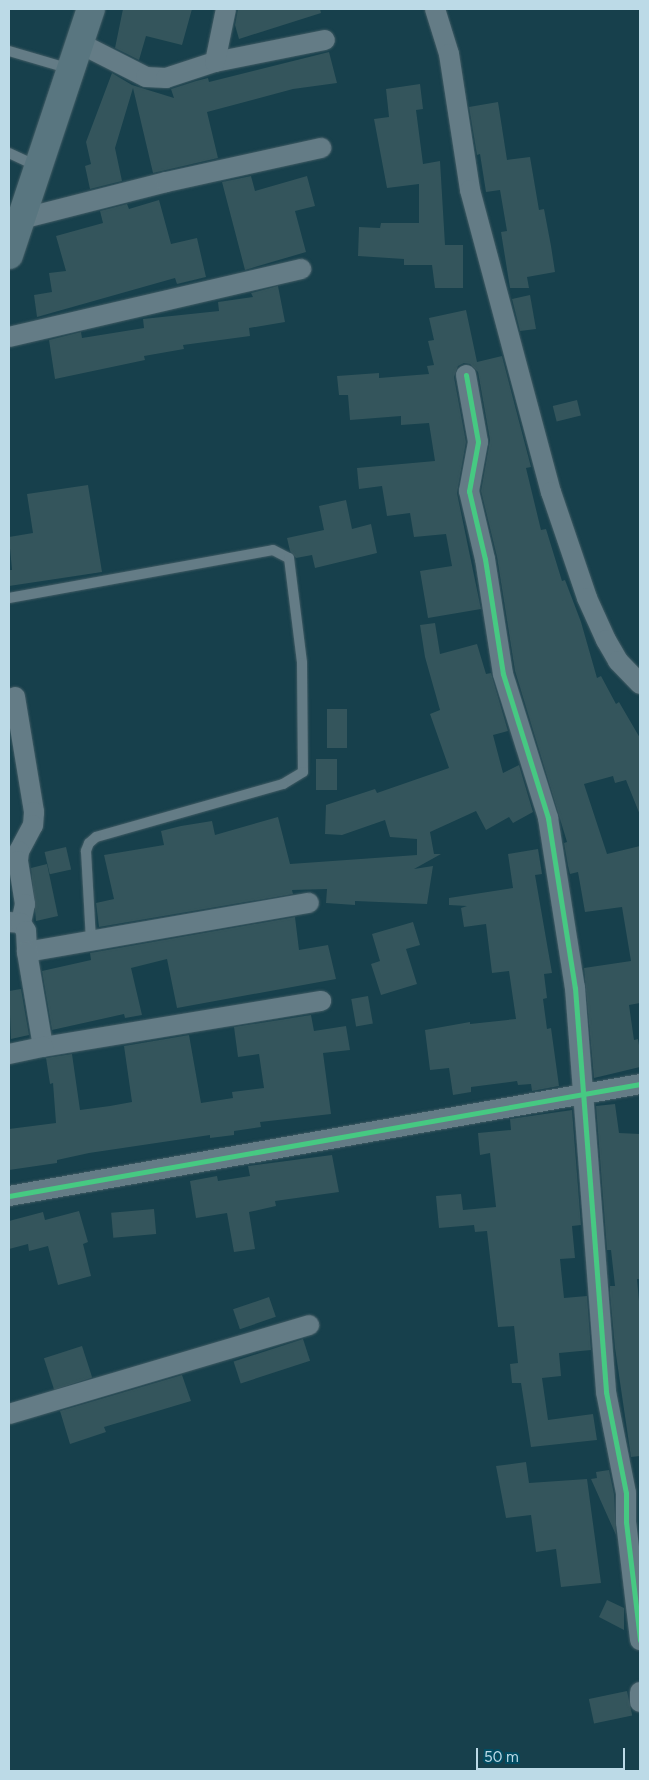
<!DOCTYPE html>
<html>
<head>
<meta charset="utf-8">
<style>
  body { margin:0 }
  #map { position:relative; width:649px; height:1780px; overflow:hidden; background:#17404c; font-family:Figtree,sans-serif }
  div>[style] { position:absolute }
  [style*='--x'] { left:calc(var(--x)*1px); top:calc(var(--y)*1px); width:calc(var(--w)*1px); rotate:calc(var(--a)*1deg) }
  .building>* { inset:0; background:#34555c; transform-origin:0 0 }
  .roads { filter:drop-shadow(0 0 1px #415b64) drop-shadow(0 0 1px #415b64) }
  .service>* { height:10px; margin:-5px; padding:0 5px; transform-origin:5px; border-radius:5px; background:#647c86 }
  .minor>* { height:20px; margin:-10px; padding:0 10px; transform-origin:10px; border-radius:10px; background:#647c86 }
  .primary>* { height:28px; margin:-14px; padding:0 14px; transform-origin:14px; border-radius:14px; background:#597680 }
  .cycleway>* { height:5px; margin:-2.5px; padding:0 2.5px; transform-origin:2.5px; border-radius:2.5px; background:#46c982 }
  span { translate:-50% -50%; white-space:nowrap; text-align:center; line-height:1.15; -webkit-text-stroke:4.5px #014c62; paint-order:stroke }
  .frame { position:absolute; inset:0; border:10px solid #bcdae7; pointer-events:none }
  .scale { position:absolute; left:476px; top:1748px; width:149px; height:22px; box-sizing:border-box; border:2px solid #bcdae7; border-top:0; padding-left:6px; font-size:15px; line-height:18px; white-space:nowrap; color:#bcdae7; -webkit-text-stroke:4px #014c62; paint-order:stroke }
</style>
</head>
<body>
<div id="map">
  <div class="building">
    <div style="clip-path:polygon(123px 9px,192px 9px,182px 45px,146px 36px,139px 60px,115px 48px)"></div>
    <div style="clip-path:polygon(238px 9px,320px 9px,321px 13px,239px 39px,235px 25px)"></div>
    <div style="clip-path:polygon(329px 52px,337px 83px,293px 89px,207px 112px,218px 158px,153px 173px,133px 88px,115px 148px,122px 181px,90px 189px,85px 166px,91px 164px,86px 142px,112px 73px,132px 85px,174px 98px,171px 89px,196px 81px,208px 78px,209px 82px)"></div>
    <div style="clip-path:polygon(420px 84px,423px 109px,416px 110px,423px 164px,440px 161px,445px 245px,463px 245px,463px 288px,435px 288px,432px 265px,404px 265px,404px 259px,358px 256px,359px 227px,380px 228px,381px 223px,419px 223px,419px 184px,387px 188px,374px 119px,389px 117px,386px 89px)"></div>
    <div style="clip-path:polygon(498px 102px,507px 160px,530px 157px,539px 210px,544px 209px,551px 246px,555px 272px,527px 277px,529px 288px,510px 288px,501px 232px,507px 231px,500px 190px,486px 192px,480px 154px,477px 155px,469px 107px)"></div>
    <div style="clip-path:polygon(251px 176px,255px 191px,307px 176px,315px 206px,295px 211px,306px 252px,245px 270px,222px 182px)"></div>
    <div style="clip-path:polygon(159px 200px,171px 244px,197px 238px,206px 277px,177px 284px,175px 278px,37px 317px,34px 295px,52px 292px,49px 273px,66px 271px,56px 236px,103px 223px,100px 211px,127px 204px,129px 209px)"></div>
    <div style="clip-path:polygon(278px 286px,285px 322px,249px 328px,250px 336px,183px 345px,184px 349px,144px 356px,145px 360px,55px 379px,49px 340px,81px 332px,82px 338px,144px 328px,143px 319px,219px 311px,218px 302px,253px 297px,251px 293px)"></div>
    <div style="clip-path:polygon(530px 295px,536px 329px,520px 331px,512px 299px)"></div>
    <div style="clip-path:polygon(466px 310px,477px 362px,502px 356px,531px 467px,526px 468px,541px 530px,546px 529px,562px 581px,565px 580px,581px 622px,597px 678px,601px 676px,616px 704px,619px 702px,640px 738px,640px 815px,626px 780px,615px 783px,613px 776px,584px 784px,607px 854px,640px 846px,640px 1003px,629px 1005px,634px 1040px,638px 1039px,640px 1051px,640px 1067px,594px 1078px,584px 968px,631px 961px,622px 907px,585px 912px,578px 872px,570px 874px,568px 866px,564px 843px,567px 842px,515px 671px,497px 557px,481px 491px,490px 440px,478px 372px,470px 364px,464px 363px,458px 366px,454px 377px,466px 442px,457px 493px,481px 609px,428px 618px,420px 571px,452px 566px,446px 534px,414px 537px,410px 513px,387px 516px,382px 486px,359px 489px,357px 468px,435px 461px,429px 423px,401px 425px,401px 416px,350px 420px,348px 395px,339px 395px,337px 376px,379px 373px,379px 378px,429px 374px,427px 366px,434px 365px,428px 341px,434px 340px,429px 318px)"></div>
    <div style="left:577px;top:400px;width:16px;height:25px;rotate:76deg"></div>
    <div style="clip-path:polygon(88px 485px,102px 572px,9px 586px,9px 570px,12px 570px,9px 537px,33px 533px,27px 494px)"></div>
    <div style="clip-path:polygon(346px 500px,352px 529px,371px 524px,377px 553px,315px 568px,312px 555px,296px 558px,290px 551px,287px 538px,324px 530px,319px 506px)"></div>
    <div style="clip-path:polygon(435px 623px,440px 654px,477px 644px,486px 674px,491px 673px,508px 731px,493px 735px,503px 773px,519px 765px,533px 812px,513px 823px,509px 817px,486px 830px,476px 811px,430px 832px,434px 854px,441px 854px,414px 869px,433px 866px,427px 904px,355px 901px,355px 905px,326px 903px,327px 889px,292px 890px,293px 894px,99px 927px,96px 903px,114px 899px,104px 855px,164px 845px,161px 831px,181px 826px,212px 821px,215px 835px,278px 817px,290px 864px,417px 855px,417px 839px,390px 837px,385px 820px,342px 835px,325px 834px,326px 805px,375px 789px,377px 793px,449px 768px,430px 714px,440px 710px,425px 657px,420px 625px)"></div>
    <div style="left:327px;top:709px;width:20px;height:39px"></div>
    <div style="left:316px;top:759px;width:21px;height:31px"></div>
    <div style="left:66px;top:847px;width:23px;height:22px;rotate:77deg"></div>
    <div style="clip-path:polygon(538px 849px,542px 874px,535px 875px,552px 973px,544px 974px,547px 998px,543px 999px,547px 1029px,551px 1028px,559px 1086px,532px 1091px,531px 1084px,518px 1085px,517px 1081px,471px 1087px,471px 1092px,453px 1095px,449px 1068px,430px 1070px,425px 1030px,470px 1022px,470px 1024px,516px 1019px,509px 971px,492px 973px,486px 924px,464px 927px,461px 908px,467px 906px,449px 905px,449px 898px,513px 888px,508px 854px)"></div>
    <div style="clip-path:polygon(47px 864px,58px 916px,36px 921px,31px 868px)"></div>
    <div style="clip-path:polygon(295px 917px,299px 950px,328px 945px,336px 979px,177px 1008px,167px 959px,131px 968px,142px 1015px,125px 1018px,124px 1014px,52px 1030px,42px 971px,91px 960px,90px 953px)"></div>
    <div style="clip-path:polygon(413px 922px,420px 945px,406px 949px,417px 984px,381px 995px,371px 964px,380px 961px,372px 934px)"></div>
    <div style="clip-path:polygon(21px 989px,29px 1035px,11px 1039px,9px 991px)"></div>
    <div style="left:368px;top:996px;width:28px;height:17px;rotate:80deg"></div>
    <div style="clip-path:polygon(311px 1015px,314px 1031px,346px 1026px,350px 1050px,323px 1053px,331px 1114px,260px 1122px,261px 1127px,234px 1131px,234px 1135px,210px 1138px,210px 1135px,89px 1153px,57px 1160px,57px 1163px,9px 1170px,9px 1129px,56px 1123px,53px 1083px,50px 1084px,46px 1058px,72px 1054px,80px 1110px,110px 1106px,132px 1102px,124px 1046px,189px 1035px,201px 1103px,233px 1098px,232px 1092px,264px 1088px,259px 1054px,238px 1057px,234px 1027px)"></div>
    <div style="clip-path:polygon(615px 1104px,619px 1133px,640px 1134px,640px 1279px,637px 1279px,640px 1312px,640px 1456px,631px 1457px,615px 1348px,610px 1294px,610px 1286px,615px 1286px,611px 1250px,607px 1250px,596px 1106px)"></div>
    <div style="clip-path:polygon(572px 1110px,581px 1225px,572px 1226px,575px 1258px,560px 1259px,564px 1298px,587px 1296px,591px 1350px,559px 1353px,561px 1376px,542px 1378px,548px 1420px,593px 1414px,597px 1440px,531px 1447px,521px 1383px,512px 1383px,510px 1364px,518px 1363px,514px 1326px,498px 1327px,487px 1231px,475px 1232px,474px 1225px,439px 1228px,436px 1196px,461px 1194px,463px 1210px,496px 1207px,490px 1153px,480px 1155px,478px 1133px,511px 1130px,510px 1119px)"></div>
    <div style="clip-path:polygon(332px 1155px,339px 1192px,275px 1201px,276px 1206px,249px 1212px,255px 1249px,234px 1252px,227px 1213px,196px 1218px,190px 1181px,217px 1176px,218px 1181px,250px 1176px,248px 1166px)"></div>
    <div style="left:154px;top:1209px;width:25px;height:43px;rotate:85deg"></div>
    <div style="clip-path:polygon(79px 1211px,88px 1242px,83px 1244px,91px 1276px,58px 1285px,48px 1246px,29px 1251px,28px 1244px,9px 1249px,9px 1221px,43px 1212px,45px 1220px)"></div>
    <div style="left:269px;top:1297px;width:21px;height:38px;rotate:71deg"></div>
    <div style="left:303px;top:1339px;width:23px;height:73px;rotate:72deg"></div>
    <div style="left:82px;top:1346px;width:33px;height:40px;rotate:72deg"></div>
    <div style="clip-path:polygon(182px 1375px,191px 1401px,104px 1427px,106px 1432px,70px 1444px,60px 1411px)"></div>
    <div style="clip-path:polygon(526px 1462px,529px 1483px,587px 1479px,601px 1583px,561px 1587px,556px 1549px,536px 1552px,531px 1515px,506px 1518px,496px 1466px)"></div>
    <div style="clip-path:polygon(609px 1470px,614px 1494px,616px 1535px,591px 1479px,597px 1478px,596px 1472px)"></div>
    <div style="clip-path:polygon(607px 1600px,624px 1608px,624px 1630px,599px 1617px)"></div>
    <div style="left:627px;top:1691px;width:25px;height:39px;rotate:78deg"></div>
  </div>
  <div class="roads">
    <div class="service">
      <div style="--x:9;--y:51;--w:64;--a:16.4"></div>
      <div style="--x:9;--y:153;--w:31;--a:25"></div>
      <div style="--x:9;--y:598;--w:268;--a:-10.3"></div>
      <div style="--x:273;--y:550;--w:18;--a:27"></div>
      <div style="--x:289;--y:558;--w:106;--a:82.9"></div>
      <div style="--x:302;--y:663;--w:109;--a:89.5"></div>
      <div style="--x:303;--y:772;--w:23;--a:149"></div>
      <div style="--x:283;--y:784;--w:194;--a:164.2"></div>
      <div style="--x:96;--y:837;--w:9;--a:139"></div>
      <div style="--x:89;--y:843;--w:9;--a:111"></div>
      <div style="--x:86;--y:851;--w:90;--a:86.8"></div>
    </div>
    <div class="minor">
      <div style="--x:435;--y:9;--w:47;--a:72.7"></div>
      <div style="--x:449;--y:54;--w:138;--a:81.2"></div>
      <div style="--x:470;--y:190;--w:313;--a:75"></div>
      <div style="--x:551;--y:492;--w:112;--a:71.2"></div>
      <div style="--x:587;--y:598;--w:46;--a:65.7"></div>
      <div style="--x:606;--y:640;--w:24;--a:60"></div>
      <div style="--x:618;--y:661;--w:32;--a:46"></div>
      <div style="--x:81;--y:44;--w:73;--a:26.9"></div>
      <div style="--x:146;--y:77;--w:20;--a:3"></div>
      <div style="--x:166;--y:78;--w:52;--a:-18.1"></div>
      <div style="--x:215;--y:62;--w:112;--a:-11.3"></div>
      <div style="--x:215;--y:62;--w:54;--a:-78.3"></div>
      <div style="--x:21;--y:219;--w:150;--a:-14.3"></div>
      <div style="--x:166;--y:182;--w:159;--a:-12.4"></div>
      <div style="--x:9;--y:337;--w:300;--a:-13.1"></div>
      <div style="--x:466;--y:375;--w:68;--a:79.8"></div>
      <div style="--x:478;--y:442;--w:50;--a:100.4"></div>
      <div style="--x:469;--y:491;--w:70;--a:76.8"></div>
      <div style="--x:485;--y:559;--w:116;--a:81.1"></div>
      <div style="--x:503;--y:674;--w:151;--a:72.6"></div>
      <div style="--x:548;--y:818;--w:172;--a:81"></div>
      <div style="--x:575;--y:988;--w:405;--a:85.6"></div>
      <div style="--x:606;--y:1392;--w:103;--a:78.8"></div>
      <div style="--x:626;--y:1493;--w:29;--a:90"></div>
      <div style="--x:626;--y:1522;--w:119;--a:83.2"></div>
      <div style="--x:15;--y:697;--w:117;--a:80.6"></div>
      <div style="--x:34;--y:812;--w:13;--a:94"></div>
      <div style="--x:33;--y:825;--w:30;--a:118"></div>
      <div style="--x:19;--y:851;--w:10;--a:96"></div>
      <div style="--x:18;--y:861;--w:44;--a:80.8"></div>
      <div style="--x:25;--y:904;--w:19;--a:102"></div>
      <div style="--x:9;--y:922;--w:12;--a:5"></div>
      <div style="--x:21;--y:923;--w:9;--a:58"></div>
      <div style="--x:26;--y:931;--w:21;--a:87"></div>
      <div style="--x:27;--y:952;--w:286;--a:-9.9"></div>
      <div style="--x:27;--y:952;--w:96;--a:80.4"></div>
      <div style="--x:43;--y:1047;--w:282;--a:-9.4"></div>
      <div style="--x:9;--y:1054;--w:35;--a:-12"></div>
      <div style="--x:9;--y:1196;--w:641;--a:-10.06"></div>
      <div style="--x:9;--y:1414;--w:313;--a:-16.5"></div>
      <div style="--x:640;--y:1692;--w:10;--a:90"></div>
    </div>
    <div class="primary">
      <div style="--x:9;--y:255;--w:259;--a:-71.6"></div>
    </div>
  </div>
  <div class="cycleway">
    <div style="--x:466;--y:375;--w:68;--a:79.8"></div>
    <div style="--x:478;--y:442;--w:50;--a:100.4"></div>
    <div style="--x:469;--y:491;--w:70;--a:76.8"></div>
    <div style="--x:485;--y:559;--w:116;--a:81.1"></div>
    <div style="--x:503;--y:674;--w:151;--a:72.6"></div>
    <div style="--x:548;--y:818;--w:172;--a:81"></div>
    <div style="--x:575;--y:988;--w:405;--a:85.6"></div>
    <div style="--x:606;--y:1392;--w:103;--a:78.8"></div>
    <div style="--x:626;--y:1493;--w:29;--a:90"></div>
    <div style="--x:626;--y:1522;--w:119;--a:83.2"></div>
    <div style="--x:9;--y:1196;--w:641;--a:-10.06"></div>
  </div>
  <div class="frame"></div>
  <div class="scale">50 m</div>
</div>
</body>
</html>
